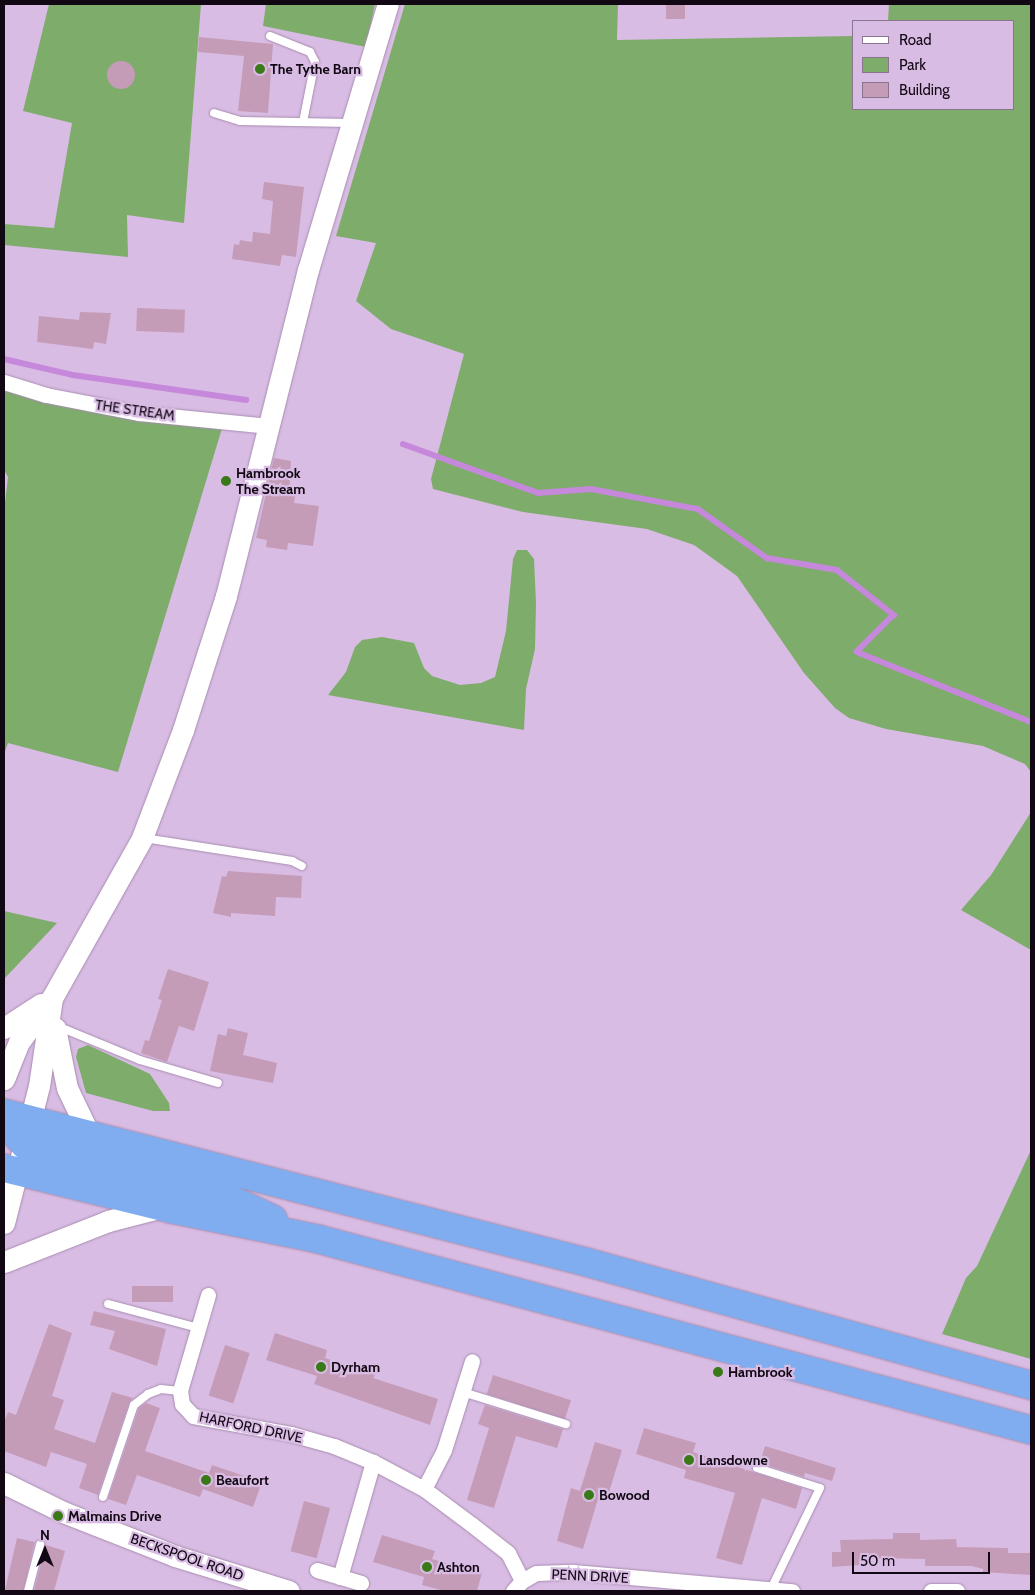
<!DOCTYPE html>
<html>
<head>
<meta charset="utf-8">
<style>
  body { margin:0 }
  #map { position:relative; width:1035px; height:1595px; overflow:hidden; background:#d9bce3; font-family:Cabin,sans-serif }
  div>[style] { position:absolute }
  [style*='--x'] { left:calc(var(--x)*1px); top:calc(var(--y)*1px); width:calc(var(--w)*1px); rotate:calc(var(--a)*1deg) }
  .green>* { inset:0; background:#7dac6b }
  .stream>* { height:5.5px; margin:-2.75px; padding:0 2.75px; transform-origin:2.75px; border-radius:2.75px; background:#c688da }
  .building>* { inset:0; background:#c59cb8; transform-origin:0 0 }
  .round { border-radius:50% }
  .roads { filter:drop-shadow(0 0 1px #a88db1) drop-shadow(0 0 1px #a88db1) }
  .lane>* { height:8px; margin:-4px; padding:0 4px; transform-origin:4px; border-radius:4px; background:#fff }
  .street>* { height:15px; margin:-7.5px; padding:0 7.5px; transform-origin:7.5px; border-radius:7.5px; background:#fff }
  .secondary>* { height:21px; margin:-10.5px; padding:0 10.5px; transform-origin:10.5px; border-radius:10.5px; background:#fff }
  .highway>* { height:28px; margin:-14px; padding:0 14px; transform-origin:14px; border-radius:14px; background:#80adef }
  .dots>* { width:14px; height:14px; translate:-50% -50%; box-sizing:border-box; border:2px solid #d9bce3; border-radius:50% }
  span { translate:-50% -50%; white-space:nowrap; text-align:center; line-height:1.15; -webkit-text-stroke:4.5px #d9bce3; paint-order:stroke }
  .poi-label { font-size:14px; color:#110814; font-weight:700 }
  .left { translate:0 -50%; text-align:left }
  .street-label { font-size:14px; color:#110814 }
  .frame { position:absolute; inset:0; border:5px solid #110814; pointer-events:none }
  .legend { position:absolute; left:852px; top:20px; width:162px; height:90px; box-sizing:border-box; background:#d9bce3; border:1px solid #897490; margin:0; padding:6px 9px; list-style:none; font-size:15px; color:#110814 }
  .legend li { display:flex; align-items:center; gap:10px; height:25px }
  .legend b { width:25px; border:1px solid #897490 }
  .north { position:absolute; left:20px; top:1525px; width:50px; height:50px; -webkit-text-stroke:4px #d9bce3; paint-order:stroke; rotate:0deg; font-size:14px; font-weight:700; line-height:20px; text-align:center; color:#110814 }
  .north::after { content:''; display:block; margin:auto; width:18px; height:22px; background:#110814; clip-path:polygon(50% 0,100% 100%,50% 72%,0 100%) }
  .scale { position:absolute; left:852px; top:1552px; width:138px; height:22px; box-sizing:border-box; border:2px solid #110814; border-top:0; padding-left:6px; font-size:15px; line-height:18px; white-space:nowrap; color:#110814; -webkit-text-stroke:4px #d9bce3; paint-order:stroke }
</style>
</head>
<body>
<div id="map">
  <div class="green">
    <div style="clip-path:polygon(49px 4px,201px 4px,184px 223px,127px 215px,128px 257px,4px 245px,4px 224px,54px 228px,72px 123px,23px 111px)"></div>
    <div style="clip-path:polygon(266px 4px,375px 4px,366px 47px,263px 26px)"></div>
    <div style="clip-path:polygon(405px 4px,618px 4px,617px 40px,854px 36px,854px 109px,1014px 109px,1014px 21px,888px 21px,889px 4px,1031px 4px,1031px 772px,1025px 764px,983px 746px,886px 729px,849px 718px,835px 708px,804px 673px,737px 576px,694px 545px,647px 529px,523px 512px,433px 489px,431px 479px,464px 354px,391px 329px,356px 301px,376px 243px,336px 236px)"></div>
    <div style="clip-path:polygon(4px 391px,223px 425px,118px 772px,8px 743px,4px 754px,4px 511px,8px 477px,4px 470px)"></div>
    <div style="clip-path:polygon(517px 550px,527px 550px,534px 559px,536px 603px,535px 649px,526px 689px,524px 730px,328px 695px,346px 672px,355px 647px,362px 640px,382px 637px,414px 643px,424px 668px,432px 676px,460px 685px,481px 683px,495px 677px,506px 631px,513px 559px)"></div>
    <div style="clip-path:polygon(1031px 812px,1031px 950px,961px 910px,991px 875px)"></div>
    <div style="clip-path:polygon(4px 911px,57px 923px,4px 979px)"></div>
    <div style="clip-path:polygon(88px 1045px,150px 1074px,169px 1103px,170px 1111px,153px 1111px,86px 1093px,76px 1057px,78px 1049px)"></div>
    <div style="clip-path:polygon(1031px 1150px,1031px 1359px,942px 1334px,966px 1278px,977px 1266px)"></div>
  </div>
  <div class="stream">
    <div style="--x:4;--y:359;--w:71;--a:13.1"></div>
    <div style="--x:73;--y:375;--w:175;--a:8.2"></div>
    <div style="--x:403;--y:444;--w:144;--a:19.9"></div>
    <div style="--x:538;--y:493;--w:53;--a:-4.3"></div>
    <div style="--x:591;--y:489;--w:109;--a:10.6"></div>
    <div style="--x:698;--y:509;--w:85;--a:35.4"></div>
    <div style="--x:767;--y:558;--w:71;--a:9.7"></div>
    <div style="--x:837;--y:570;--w:73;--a:38.3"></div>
    <div style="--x:894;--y:615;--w:52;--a:135"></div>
    <div style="--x:857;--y:652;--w:188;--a:21.9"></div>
  </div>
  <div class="building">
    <div style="left:666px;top:4px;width:19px;height:15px"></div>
    <div style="clip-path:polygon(199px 37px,273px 44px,268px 113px,238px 111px,244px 56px,198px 52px)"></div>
    <div class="round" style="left:107px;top:61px;width:28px;height:28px"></div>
    <div style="clip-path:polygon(264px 182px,304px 187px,296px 257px,282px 255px,280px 266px,232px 259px,234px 244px,239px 245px,240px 240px,252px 242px,253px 232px,270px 234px,273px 201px,262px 199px)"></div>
    <div style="left:137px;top:308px;width:48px;height:23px;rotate:2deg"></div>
    <div style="clip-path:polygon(80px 312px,111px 313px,106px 344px,94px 342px,93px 349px,37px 342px,39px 316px,79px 320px)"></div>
    <div style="clip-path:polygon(274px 458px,291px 461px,289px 495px,295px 496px,294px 503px,319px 506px,313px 546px,288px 543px,287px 550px,266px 547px,267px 540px,256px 538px)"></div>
    <div style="clip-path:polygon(228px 871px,302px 876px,301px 898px,276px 897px,275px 916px,231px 913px,231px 917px,213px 913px,222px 876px,226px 877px)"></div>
    <div style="clip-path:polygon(168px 969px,209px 982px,194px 1031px,179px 1026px,167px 1062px,141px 1053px,145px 1040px,149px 1041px,162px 1000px,158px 999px)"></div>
    <div style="clip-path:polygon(228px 1028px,248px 1033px,243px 1055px,277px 1063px,273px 1083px,210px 1071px,218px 1034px,226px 1036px)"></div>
    <div style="left:132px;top:1286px;width:41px;height:16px"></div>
    <div style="clip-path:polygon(94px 1311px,166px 1329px,157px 1366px,109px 1349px,115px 1331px,90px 1325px)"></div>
    <div style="clip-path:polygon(49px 1324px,72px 1333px,52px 1396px,64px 1400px,54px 1429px,95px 1443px,112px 1392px,133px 1398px,129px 1403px,98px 1495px,79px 1488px,87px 1464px,51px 1452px,46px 1467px,4px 1451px,4px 1422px,8px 1412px,16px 1415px)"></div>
    <div style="clip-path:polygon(275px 1333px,327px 1350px,325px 1358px,375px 1375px,373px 1378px,438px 1399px,430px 1425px,314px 1384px,317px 1376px,266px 1360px)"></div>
    <div style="left:225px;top:1345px;width:26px;height:53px;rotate:18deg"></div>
    <div style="left:493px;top:1375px;width:82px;height:20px;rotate:18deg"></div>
    <div style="clip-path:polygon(146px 1403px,160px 1408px,145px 1451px,209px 1473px,212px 1465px,262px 1482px,253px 1507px,203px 1489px,200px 1497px,137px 1475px,126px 1505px,108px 1499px,139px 1408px)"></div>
    <div style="clip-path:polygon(485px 1405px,563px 1429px,557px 1448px,516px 1436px,494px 1508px,467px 1500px,489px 1428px,478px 1424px)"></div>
    <div style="clip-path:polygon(644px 1428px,696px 1443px,693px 1452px,802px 1488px,796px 1509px,762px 1498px,742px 1565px,716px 1558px,735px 1493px,684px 1478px,686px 1470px,636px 1454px)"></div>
    <div style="clip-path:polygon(595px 1442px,622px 1450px,606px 1502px,598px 1499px,583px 1549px,557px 1541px,571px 1488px,580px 1491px)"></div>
    <div style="clip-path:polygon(765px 1446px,836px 1468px,832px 1481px,805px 1473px,804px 1477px,760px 1463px)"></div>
    <div style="left:304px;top:1501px;width:27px;height:52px;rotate:15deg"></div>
    <div style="clip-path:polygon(893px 1533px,920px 1533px,920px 1540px,956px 1539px,957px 1547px,1008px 1548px,1008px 1553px,1031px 1553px,1031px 1575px,983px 1572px,983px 1569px,972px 1566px,925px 1566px,925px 1559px,872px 1558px,872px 1564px,832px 1567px,832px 1552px,841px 1552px,840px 1540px,893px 1539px)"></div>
    <div style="clip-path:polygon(382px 1535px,435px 1551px,432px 1559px,482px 1573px,477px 1591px,444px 1591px,422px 1585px,424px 1577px,373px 1562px)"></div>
    <div style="left:17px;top:1538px;width:18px;height:55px;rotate:13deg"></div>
    <div style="clip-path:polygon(46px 1545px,65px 1551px,54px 1591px,34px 1591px)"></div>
  </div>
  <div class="roads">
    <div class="lane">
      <div style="--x:270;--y:36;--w:43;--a:21.8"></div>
      <div style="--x:310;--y:52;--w:11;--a:63"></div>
      <div style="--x:315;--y:62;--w:61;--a:101.3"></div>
      <div style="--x:214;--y:113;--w:27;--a:17"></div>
      <div style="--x:240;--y:121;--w:110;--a:1"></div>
      <div style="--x:144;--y:838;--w:150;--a:8.8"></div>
      <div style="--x:292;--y:861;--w:11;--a:27"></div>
      <div style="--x:57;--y:1026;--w:90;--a:22.3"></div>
      <div style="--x:140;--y:1060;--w:81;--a:16.4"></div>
      <div style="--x:108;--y:1304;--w:93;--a:14.9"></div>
      <div style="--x:463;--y:1392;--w:108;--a:17.3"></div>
      <div style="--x:757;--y:1468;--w:66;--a:17.6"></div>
      <div style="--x:820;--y:1488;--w:112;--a:115.9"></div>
      <div style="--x:103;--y:1497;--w:97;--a:-71.4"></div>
      <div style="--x:134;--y:1405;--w:18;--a:-38"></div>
      <div style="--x:148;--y:1394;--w:14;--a:-21"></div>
      <div style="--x:161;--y:1389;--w:19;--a:6"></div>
      <div style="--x:28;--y:1591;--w:48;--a:-75.4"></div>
    </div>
    <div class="street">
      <div style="--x:4;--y:382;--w:44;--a:17.2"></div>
      <div style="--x:46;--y:395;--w:95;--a:11"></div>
      <div style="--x:139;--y:413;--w:131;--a:5.7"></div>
      <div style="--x:208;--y:1295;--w:100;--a:106.3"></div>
      <div style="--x:180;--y:1391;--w:13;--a:81"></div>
      <div style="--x:182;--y:1404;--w:16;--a:47"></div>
      <div style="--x:193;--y:1416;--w:100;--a:10.4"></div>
      <div style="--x:291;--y:1434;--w:45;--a:15.6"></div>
      <div style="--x:334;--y:1446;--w:42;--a:22.3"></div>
      <div style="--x:373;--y:1462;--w:58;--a:27.9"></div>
      <div style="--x:424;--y:1489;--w:59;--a:36.7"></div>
      <div style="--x:471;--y:1524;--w:47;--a:38.1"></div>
      <div style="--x:508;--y:1553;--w:31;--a:63"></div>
      <div style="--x:424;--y:1489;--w:44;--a:-62.9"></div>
      <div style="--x:444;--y:1450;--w:93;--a:-72.5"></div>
      <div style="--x:317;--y:1570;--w:46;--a:16.5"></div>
      <div style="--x:340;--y:1577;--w:120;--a:-74"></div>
      <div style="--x:513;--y:1591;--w:13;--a:-48"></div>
      <div style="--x:522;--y:1581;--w:16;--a:-30"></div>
      <div style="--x:536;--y:1573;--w:37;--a:-2"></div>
      <div style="--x:573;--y:1572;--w:220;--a:5"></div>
      <div style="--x:931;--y:1591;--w:26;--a:0"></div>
    </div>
    <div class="secondary">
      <div style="--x:4;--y:1028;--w:44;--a:-33"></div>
      <div style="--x:55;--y:1028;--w:61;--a:78.7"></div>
      <div style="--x:67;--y:1088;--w:51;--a:64.4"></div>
      <div style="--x:4;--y:1079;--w:40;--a:-68"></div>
      <div style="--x:19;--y:1042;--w:55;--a:-53.1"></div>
      <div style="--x:52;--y:998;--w:184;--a:-60.6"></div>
      <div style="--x:142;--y:838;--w:116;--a:-69.2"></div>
      <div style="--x:183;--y:730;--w:141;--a:-72.2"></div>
      <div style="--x:226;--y:596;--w:336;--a:-75.9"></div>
      <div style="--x:308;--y:270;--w:278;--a:-73.3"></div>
      <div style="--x:4;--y:1223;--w:141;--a:-75.7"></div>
      <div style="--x:39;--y:1086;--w:89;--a:-81.6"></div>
      <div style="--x:4;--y:1262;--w:112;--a:-21.5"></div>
      <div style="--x:108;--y:1221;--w:56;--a:-14.5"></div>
      <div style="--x:4;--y:1483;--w:66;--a:26.2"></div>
      <div style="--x:63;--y:1512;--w:120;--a:21.4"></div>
      <div style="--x:175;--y:1556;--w:119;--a:17.1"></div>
    </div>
    <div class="highway">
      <div style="--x:4;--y:1113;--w:601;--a:14.36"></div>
      <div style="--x:586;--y:1262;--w:462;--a:15.5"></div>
      <div style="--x:4;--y:1121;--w:32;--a:49"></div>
      <div style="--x:25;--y:1145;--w:208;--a:14.5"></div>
      <div style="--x:226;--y:1197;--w:52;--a:25.1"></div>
      <div style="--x:4;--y:1168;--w:172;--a:13.8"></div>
      <div style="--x:171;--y:1209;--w:150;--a:11.5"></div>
      <div style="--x:318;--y:1239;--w:738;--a:15"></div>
    </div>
  </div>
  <div class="dots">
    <div style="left:260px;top:69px;background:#397917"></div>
    <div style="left:226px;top:481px;background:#397917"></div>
    <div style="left:321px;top:1367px;background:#397917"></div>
    <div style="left:718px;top:1372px;background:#397917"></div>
    <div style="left:689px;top:1460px;background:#397917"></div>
    <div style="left:206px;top:1480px;background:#397917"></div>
    <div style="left:589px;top:1495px;background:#397917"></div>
    <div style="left:58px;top:1516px;background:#397917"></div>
    <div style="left:427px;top:1567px;background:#397917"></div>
  </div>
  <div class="poi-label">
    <span class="left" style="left:270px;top:69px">The Tythe Barn</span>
    <span class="left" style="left:236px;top:481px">Hambrook<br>The Stream</span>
    <span class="left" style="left:331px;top:1367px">Dyrham</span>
    <span class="left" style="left:728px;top:1372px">Hambrook</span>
    <span class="left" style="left:699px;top:1460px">Lansdowne</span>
    <span class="left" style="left:216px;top:1480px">Beaufort</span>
    <span class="left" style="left:599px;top:1495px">Bowood</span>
    <span class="left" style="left:68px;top:1516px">Malmains Drive</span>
    <span class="left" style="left:437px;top:1567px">Ashton</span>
  </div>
  <div class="street-label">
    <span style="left:135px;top:410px;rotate:8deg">THE STREAM</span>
    <span style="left:251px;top:1427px;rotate:12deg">HARFORD DRIVE</span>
    <span style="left:187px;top:1557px;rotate:19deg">BECKSPOOL ROAD</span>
    <span style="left:590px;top:1576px;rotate:3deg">PENN DRIVE</span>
  </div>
  <div class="frame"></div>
  <ul class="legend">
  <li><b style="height:6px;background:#fff"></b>Road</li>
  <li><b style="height:14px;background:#7dac6b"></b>Park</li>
  <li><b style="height:14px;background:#c59cb8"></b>Building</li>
  </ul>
  <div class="north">N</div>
  <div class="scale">50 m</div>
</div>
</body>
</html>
